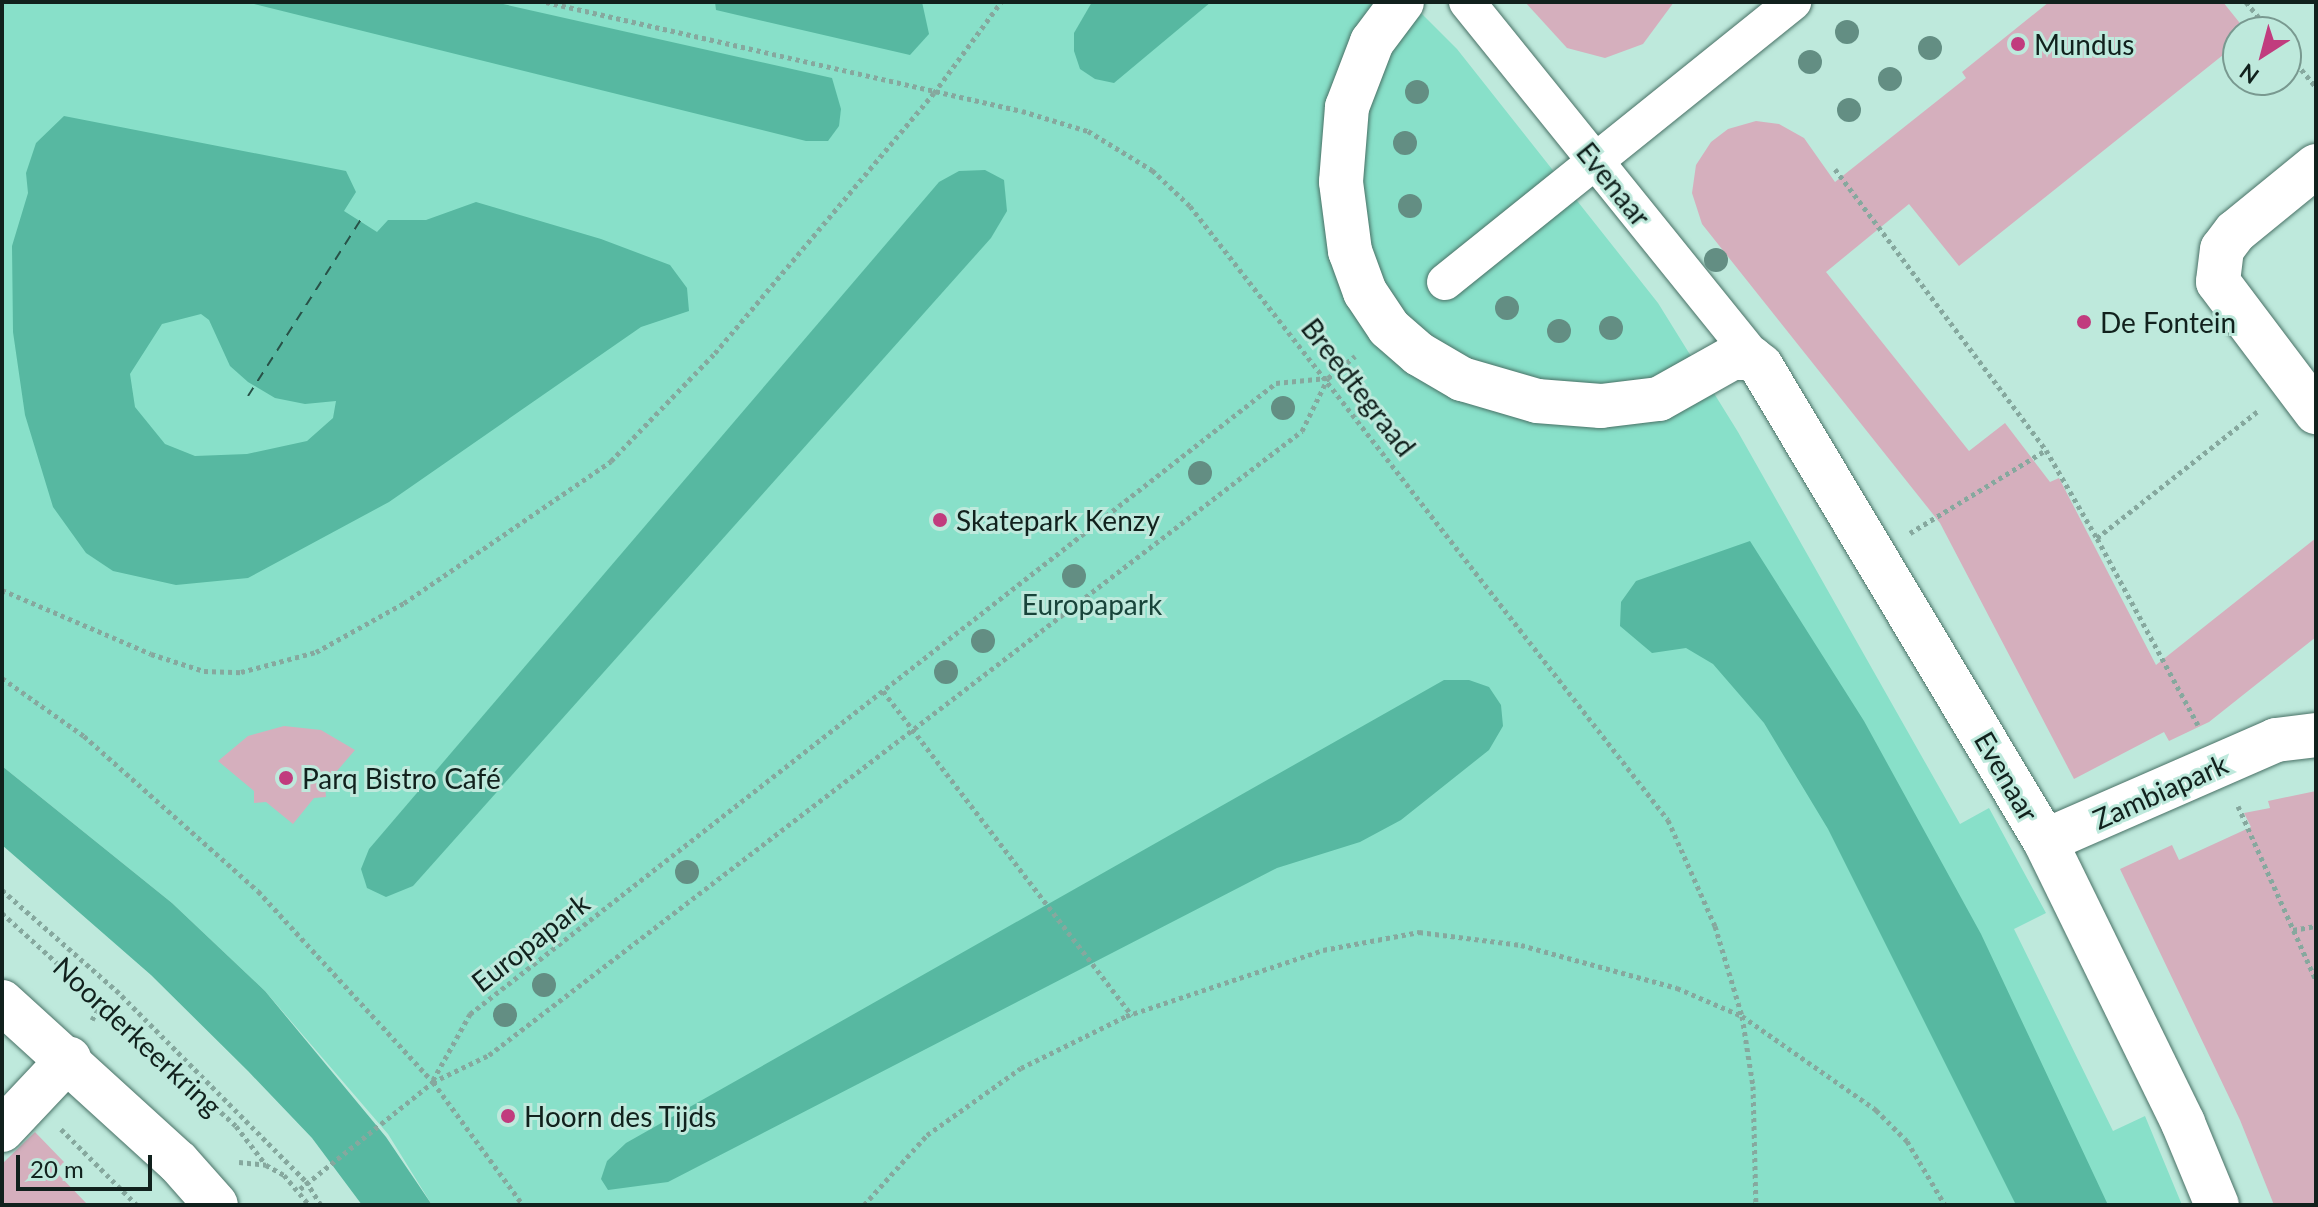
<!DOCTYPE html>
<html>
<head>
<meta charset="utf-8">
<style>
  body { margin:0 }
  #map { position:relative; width:2318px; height:1207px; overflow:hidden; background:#bee9dc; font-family:Lato,sans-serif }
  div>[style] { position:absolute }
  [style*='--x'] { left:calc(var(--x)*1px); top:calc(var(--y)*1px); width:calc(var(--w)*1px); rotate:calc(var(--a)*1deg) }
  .green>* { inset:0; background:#88e0c9 }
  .water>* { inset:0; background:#57b8a1 }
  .ferry>* { height:2px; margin-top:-1px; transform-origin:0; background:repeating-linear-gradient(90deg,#275147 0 10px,transparent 0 18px) }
  .building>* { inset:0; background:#d5afbd }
  .path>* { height:5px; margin-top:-2.5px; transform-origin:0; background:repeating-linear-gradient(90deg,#86a89e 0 4px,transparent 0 8px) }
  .roads { filter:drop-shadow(0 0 2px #497166) drop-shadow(0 0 2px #497166) }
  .pedestrian>* { height:36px; margin:-18px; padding:0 18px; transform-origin:18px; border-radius:18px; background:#fff }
  .minor>* { height:44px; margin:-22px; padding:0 22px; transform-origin:22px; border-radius:22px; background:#fff }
  .tertiary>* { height:44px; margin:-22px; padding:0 22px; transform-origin:22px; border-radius:22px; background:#fff }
  .trees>* { width:24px; height:24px; margin:-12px; border-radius:50%; background:#638e83 }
  .dots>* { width:22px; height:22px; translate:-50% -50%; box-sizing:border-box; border:4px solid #bee9dc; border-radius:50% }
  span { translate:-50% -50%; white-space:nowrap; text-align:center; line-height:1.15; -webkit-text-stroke:6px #bee9dc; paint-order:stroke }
  .poi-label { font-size:28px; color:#11211d }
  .left { translate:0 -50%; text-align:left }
  .street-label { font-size:28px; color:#11211d }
  .park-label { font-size:28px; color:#18443a }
  .frame { position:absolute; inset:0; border:4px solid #11211d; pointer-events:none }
  .north { position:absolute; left:2222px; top:16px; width:80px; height:80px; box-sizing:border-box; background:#bee9dc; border:2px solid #799990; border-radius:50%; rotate:216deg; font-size:22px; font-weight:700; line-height:32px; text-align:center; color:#11211d }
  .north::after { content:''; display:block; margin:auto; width:28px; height:36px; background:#c13c7e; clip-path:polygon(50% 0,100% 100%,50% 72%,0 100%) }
  .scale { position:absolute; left:16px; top:1155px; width:136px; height:36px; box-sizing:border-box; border:4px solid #11211d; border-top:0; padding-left:10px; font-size:24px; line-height:28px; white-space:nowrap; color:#11211d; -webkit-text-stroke:6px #bee9dc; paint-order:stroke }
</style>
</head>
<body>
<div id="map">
  <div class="green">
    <div style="clip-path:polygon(2px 2px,1410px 2px,1457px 49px,1658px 303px,1738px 432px,1960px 824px,1989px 808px,2046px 913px,2014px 929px,2113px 1131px,2145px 1116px,2182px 1205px,432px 1205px,388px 1134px,265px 991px,172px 903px,2px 766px)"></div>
  </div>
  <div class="water">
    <div style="clip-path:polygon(246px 2px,494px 2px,832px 78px,841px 109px,839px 126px,828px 141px,806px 141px)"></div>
    <div style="clip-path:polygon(715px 2px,922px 2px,929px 34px,910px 55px,716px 10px)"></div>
    <div style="clip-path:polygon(1092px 2px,1211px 2px,1114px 83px,1095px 79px,1080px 69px,1074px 51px,1074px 33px)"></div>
    <div style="clip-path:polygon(evenodd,64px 116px,346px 171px,356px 192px,344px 211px,377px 232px,388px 220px,426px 220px,476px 202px,601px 239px,670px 265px,687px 288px,689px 311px,641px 327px,389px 502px,248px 578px,176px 585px,113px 571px,86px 553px,53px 507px,25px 415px,13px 332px,12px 246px,28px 193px,26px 173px,36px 143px,64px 116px,201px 314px,209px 320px,230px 366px,248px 382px,275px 398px,305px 404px,336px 401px,333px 418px,307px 441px,247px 454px,195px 456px,165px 444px,135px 407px,130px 374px,162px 324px,201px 314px)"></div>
    <div style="clip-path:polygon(985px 170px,1004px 180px,1007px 211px,991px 238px,413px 886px,386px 897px,367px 888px,361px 869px,369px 849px,939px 182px,959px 171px)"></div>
    <div style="clip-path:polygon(1750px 541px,1864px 721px,1981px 934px,2108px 1205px,2016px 1205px,1828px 829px,1764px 723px,1713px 664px,1686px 648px,1652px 653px,1620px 626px,1621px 602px,1636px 581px)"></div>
    <div style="clip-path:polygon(1444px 680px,1469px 680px,1489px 687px,1501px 705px,1503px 726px,1489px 750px,1401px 820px,1360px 842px,1277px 868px,668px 1182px,608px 1190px,601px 1179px,607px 1161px,626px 1143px)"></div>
    <div style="clip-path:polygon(2px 766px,172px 903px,265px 991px,386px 1137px,432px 1205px,362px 1205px,312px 1138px,248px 1071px,151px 975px,2px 845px)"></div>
  </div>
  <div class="ferry">
    <div style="--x:248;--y:396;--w:211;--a:-57.4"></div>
  </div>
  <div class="building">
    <div style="clip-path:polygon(1525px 2px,1674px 2px,1643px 44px,1605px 58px,1567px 48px)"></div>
    <div style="clip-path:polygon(2049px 2px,2223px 2px,2247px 32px,2238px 32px,2238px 43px,1959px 266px,1909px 204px,1826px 272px,1969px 451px,2005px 423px,2050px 482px,2059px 478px,2156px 665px,2316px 538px,2316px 637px,2209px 722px,2169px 741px,2164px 732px,2074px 779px,1940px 523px,1702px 224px,1692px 193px,1696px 165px,1711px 142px,1728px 129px,1756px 121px,1779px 124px,1804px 138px,1835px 182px,1966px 78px,1962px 72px)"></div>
    <div style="clip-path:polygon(284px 726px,321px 730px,355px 750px,325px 785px,326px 797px,314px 798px,293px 824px,266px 802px,254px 803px,254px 791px,218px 761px,248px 736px)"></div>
    <div style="clip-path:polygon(2316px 791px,2316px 1205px,2274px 1205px,2240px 1120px,2120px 869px,2172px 845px,2179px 860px,2251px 827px,2244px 813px,2270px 808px,2268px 801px)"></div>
    <div style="clip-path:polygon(35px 1132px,64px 1162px,55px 1171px,88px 1205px,2px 1205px,2px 1164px)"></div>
  </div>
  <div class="path">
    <div style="--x:546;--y:2;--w:488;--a:12.9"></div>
    <div style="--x:1022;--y:111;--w:69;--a:16.9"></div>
    <div style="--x:1088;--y:131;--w:75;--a:31.4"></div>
    <div style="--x:1152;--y:170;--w:52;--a:43.5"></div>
    <div style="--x:1190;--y:206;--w:778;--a:52.1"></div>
    <div style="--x:1668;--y:820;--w:116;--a:66.1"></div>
    <div style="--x:1715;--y:926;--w:94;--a:73.3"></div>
    <div style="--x:1742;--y:1016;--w:71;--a:81.1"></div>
    <div style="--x:1753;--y:1086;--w:119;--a:88.6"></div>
    <div style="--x:2246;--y:2;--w:39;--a:50"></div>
    <div style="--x:2286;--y:51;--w:47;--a:50.2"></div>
    <div style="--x:1835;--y:169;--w:351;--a:53.1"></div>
    <div style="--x:2046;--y:450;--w:104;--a:60"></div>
    <div style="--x:1910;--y:533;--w:159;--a:-31.4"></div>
    <div style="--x:2;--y:590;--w:162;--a:23.2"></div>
    <div style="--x:151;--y:654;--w:56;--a:17.8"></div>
    <div style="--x:204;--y:671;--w:37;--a:2"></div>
    <div style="--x:241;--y:672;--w:78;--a:-14.9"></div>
    <div style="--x:316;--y:652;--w:101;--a:-29.1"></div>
    <div style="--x:404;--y:603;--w:251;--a:-34.4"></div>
    <div style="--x:611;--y:461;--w:150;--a:-46.1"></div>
    <div style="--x:715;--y:353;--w:340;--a:-49.9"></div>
    <div style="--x:934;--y:93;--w:113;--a:-53.6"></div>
    <div style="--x:2;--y:678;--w:100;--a:35.3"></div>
    <div style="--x:84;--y:736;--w:233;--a:41.7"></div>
    <div style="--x:258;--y:891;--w:259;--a:47.5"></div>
    <div style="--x:433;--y:1082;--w:152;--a:53.8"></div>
    <div style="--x:883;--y:691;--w:409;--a:52.5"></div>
    <div style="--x:2198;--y:725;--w:213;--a:-118.4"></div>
    <div style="--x:2097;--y:538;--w:205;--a:-38.3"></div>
    <div style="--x:2238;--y:806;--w:191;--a:65.9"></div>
    <div style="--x:2;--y:890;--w:152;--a:41.3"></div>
    <div style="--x:116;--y:990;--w:269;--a:45.2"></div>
    <div style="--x:306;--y:1181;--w:28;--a:58"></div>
    <div style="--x:2;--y:913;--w:316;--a:42.3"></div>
    <div style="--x:236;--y:1126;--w:49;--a:52.4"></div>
    <div style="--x:2293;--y:930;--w:23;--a:-10"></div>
    <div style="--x:92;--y:1020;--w:23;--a:-61"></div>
    <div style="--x:433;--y:1080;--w:76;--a:-60.7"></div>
    <div style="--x:470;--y:1014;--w:1024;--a:-38.06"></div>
    <div style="--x:1276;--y:383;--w:51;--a:-5.6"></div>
    <div style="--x:61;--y:1129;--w:107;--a:45"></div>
    <div style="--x:239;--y:1162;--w:27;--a:6"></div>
    <div style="--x:266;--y:1165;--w:21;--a:29"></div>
    <div style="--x:284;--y:1175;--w:39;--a:50"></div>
    <div style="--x:300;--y:1189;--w:171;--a:-38.8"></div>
    <div style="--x:433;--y:1082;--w:62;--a:-25.7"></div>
    <div style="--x:489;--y:1055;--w:1025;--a:-37.51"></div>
    <div style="--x:1302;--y:431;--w:59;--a:-63.9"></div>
    <div style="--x:1328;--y:378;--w:35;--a:-39"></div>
    <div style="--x:864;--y:1205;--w:94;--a:-48"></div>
    <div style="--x:927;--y:1135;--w:115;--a:-35.5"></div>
    <div style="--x:1021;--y:1068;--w:117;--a:-26.3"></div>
    <div style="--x:1126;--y:1016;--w:208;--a:-18.5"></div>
    <div style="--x:1323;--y:950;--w:98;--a:-10.6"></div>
    <div style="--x:1419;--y:932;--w:103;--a:7.3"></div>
    <div style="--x:1521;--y:945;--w:162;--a:15.4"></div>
    <div style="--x:1677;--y:988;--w:71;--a:23.3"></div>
    <div style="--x:1742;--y:1016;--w:164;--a:35"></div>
    <div style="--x:1876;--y:1110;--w:44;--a:45"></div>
    <div style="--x:1907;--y:1141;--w:74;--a:59.3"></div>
  </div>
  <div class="roads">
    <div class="pedestrian">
      <div style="--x:1467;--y:2;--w:468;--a:51.1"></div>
      <div style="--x:1445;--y:282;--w:447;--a:-38.8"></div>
    </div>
    <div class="minor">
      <div style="--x:1402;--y:2;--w:50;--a:126.9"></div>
      <div style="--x:1372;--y:42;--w:70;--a:111"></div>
      <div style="--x:1347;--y:107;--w:75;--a:94.6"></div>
      <div style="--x:1341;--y:182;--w:70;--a:82.6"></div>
      <div style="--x:1350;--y:251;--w:44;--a:69.9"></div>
      <div style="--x:1365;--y:292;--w:43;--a:56.3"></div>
      <div style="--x:1389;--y:328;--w:40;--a:41"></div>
      <div style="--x:1419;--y:354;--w:50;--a:30.2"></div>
      <div style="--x:1462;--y:379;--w:78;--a:16.3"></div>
      <div style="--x:1537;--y:401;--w:64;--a:4.5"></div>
      <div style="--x:1601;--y:406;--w:58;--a:-6.9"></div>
      <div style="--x:1659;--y:399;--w:84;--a:-29.3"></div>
      <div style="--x:1732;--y:358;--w:19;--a:0"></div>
      <div style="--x:1751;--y:358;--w:13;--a:39"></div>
      <div style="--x:1761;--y:366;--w:553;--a:59.13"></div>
      <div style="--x:2045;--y:841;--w:314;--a:63.9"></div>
      <div style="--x:2183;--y:1123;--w:89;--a:67.5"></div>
      <div style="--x:2316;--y:166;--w:104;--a:140.8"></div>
      <div style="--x:2235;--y:232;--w:21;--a:127"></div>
      <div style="--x:2222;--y:249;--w:33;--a:97"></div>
      <div style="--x:2218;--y:282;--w:163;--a:53"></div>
      <div style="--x:2045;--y:841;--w:252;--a:-23.6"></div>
      <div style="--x:2276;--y:740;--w:40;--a:-7.1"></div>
      <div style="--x:2;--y:1130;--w:98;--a:-46.7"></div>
    </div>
    <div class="tertiary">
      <div style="--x:2;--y:1002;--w:238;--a:42.3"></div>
      <div style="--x:178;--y:1162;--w:57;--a:48.5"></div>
    </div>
  </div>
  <div class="trees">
    <div style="left:1847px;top:32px"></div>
    <div style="left:1930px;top:48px"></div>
    <div style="left:1810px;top:62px"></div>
    <div style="left:1890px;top:79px"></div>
    <div style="left:1417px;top:92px"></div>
    <div style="left:1849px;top:110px"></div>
    <div style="left:1405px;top:143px"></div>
    <div style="left:1410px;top:206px"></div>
    <div style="left:1716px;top:260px"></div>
    <div style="left:1507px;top:308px"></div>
    <div style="left:1611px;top:328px"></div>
    <div style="left:1559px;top:331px"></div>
    <div style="left:1283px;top:408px"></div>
    <div style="left:1200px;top:473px"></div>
    <div style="left:1074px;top:576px"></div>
    <div style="left:983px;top:641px"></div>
    <div style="left:946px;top:672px"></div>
    <div style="left:687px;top:872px"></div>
    <div style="left:544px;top:985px"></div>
    <div style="left:505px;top:1015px"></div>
  </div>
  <div class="dots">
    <div style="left:2018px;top:44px;background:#c13c7e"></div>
    <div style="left:2084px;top:322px;background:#c13c7e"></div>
    <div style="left:940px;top:520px;background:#c13c7e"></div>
    <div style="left:286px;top:778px;background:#c13c7e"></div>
    <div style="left:508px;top:1116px;background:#c13c7e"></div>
  </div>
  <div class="poi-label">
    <span class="left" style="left:2034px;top:44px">Mundus</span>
    <span class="left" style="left:2100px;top:322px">De Fontein</span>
    <span class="left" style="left:956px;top:520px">Skatepark Kenzy</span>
    <span class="left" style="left:302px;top:778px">Parq Bistro Café</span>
    <span class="left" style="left:524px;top:1116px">Hoorn des Tijds</span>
  </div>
  <div class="street-label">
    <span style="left:1614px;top:184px;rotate:51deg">Evenaar</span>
    <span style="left:1359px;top:387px;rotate:52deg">Breedtegraad</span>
    <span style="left:2007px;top:776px;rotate:60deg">Evenaar</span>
    <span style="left:2160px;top:791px;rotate:-24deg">Zambiapark</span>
    <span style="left:530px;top:942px;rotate:-38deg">Europapark</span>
    <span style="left:138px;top:1036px;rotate:43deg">Noorderkeerkring</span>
  </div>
  <div class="park-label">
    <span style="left:1092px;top:604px">Europapark</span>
  </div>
  <div class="frame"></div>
  <div class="north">N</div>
  <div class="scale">20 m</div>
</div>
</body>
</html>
